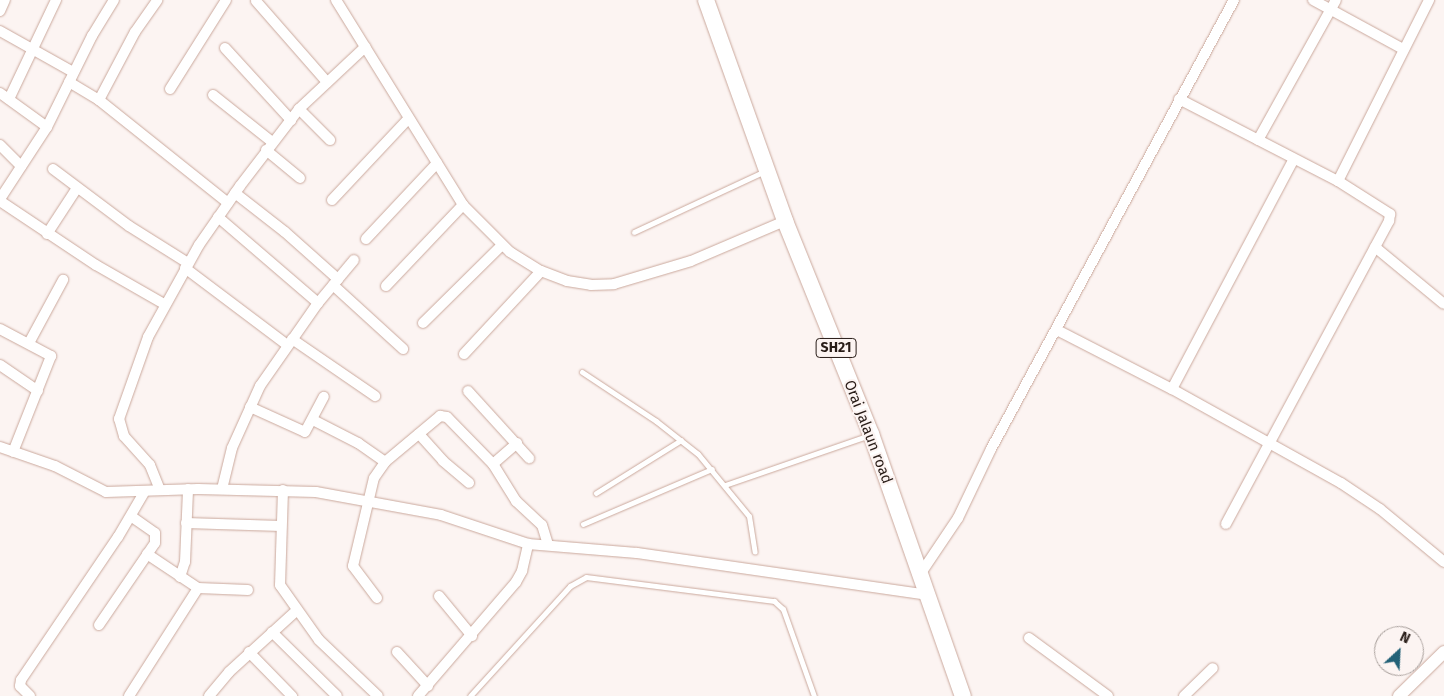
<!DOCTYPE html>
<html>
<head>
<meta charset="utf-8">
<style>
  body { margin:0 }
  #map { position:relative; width:1444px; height:696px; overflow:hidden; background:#fcf4f2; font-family:"Fira Sans",sans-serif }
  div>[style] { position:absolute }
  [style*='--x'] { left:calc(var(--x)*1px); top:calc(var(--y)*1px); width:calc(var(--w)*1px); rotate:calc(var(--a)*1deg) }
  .roads { filter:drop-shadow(0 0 1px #caa89c) drop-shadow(0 0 1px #caa89c) }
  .service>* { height:5px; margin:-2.5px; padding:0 2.5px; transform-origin:2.5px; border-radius:2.5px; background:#fff }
  .minor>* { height:10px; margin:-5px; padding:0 5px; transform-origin:5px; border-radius:5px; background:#fff }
  .tertiary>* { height:12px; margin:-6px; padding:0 6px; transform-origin:6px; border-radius:6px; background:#fff }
  .primary>* { height:16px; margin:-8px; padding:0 8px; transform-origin:8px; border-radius:8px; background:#fff }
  span { translate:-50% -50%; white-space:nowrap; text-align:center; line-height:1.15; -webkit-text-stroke:4px #fcf4f2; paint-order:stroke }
  .shield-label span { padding:1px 4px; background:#fcf4f2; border:1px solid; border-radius:4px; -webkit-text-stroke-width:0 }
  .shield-label { font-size:14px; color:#281c17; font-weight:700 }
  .street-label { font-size:15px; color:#281c17 }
  .north { position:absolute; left:1374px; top:626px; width:50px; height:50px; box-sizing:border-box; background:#fcf4f2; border:1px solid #a79e9a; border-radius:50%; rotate:25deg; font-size:14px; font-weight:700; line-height:20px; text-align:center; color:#281c17 }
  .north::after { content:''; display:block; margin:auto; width:18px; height:22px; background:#226177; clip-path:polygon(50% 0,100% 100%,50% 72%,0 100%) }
</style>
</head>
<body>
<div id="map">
  <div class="roads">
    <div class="service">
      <div style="--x:634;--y:232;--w:145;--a:-25"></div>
      <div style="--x:582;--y:372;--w:89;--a:33.5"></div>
      <div style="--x:656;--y:421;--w:53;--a:38.2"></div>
      <div style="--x:698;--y:454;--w:80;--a:50.6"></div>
      <div style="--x:749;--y:516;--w:36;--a:81"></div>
      <div style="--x:725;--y:485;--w:152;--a:-19.1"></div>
      <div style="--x:596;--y:493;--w:100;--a:-31.9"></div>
      <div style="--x:583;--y:524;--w:140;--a:-23.1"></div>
      <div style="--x:470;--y:696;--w:149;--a:-47.7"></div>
      <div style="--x:570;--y:586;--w:18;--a:-29"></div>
      <div style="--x:586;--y:577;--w:190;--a:7.3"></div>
      <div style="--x:774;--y:601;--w:12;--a:42"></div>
      <div style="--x:783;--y:609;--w:92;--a:70.4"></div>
    </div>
    <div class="minor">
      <div style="--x:336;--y:0;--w:241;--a:58.2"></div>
      <div style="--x:463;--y:205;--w:66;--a:45"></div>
      <div style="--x:510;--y:252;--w:36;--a:32"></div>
      <div style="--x:541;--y:271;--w:28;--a:21"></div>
      <div style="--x:567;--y:281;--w:24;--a:9"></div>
      <div style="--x:591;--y:285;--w:23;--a:-2"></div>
      <div style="--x:614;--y:284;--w:80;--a:-16.6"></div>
      <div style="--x:691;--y:261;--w:102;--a:-23.1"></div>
      <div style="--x:1313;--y:0;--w:102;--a:28.6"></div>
      <div style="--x:256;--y:1;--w:108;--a:48.8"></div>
      <div style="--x:0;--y:11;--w:12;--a:-66"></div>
      <div style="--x:0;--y:31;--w:84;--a:29.3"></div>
      <div style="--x:225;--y:48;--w:98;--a:47.5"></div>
      <div style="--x:69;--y:82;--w:35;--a:31"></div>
      <div style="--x:99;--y:100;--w:165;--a:38.6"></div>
      <div style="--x:170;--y:89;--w:105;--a:-57.8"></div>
      <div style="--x:0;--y:93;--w:58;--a:35.9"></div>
      <div style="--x:213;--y:95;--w:75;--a:38.5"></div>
      <div style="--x:9;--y:99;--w:110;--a:-64.6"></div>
      <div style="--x:1179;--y:99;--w:179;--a:27.3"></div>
      <div style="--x:1338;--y:181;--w:62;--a:32.4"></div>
      <div style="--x:1390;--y:214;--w:7;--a:98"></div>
      <div style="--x:1389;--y:221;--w:344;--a:118.3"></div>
      <div style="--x:99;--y:100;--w:77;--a:-62.1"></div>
      <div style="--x:135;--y:32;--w:39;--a:-55"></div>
      <div style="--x:299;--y:109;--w:44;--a:45"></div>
      <div style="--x:1258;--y:140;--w:160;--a:-60.9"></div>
      <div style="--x:0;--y:145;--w:30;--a:45"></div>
      <div style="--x:266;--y:150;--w:44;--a:39.5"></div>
      <div style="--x:53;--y:169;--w:95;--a:36.9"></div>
      <div style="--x:129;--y:226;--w:70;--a:32.1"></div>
      <div style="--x:1338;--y:181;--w:203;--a:-63.3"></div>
      <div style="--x:235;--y:193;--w:63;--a:38"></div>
      <div style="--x:285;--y:232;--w:71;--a:41.6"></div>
      <div style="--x:0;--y:199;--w:86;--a:-56.9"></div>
      <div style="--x:47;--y:127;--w:102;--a:-63.7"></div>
      <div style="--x:92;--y:36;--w:42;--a:-58.6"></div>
      <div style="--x:332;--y:200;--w:112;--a:-46.8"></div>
      <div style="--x:0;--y:201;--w:115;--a:33.7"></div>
      <div style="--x:96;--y:265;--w:78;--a:29.8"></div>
      <div style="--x:218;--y:217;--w:132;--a:40.7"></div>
      <div style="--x:47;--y:234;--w:55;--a:-56.9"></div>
      <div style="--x:366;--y:239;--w:104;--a:-46.9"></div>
      <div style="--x:1375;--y:247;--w:89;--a:39.6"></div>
      <div style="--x:185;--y:268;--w:128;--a:37"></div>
      <div style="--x:333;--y:285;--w:95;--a:42.4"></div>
      <div style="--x:386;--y:286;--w:112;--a:-46.5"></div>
      <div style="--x:423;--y:323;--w:111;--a:-44.6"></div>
      <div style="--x:0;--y:329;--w:58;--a:27.9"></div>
      <div style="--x:51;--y:356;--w:103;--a:111.6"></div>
      <div style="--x:1057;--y:330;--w:129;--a:27.2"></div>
      <div style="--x:1172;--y:389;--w:193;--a:29.1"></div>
      <div style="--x:1341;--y:483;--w:47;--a:33.7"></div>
      <div style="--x:1380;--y:509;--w:83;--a:39.6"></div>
      <div style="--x:292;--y:339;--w:101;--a:34.5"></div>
      <div style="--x:29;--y:343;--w:72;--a:-61.6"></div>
      <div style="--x:464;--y:354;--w:113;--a:-47.1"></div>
      <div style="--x:0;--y:365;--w:46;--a:34.4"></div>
      <div style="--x:1172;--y:389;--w:260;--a:-62.1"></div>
      <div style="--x:468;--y:391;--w:91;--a:47.7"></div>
      <div style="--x:250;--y:407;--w:60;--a:24.4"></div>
      <div style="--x:305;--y:432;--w:40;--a:-62"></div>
      <div style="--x:313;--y:420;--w:51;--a:27.1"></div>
      <div style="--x:358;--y:443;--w:33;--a:35"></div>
      <div style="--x:419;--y:434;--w:36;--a:48"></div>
      <div style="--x:443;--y:461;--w:34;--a:40"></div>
      <div style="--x:0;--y:447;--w:58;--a:19.1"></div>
      <div style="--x:55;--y:466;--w:57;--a:27"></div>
      <div style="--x:106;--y:492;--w:92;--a:-1.9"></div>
      <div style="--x:198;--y:489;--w:118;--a:1.5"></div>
      <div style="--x:316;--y:492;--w:127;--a:10.4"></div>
      <div style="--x:441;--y:515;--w:92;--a:18.4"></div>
      <div style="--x:528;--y:544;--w:109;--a:4.7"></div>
      <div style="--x:637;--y:553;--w:293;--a:8.2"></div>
      <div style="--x:493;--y:464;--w:32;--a:-41"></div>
      <div style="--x:222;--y:489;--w:42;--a:-76.3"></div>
      <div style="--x:232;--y:448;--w:68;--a:-65.7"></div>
      <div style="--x:260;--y:386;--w:101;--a:-55.1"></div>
      <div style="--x:318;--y:303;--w:56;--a:-50.1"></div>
      <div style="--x:160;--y:490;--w:27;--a:-112"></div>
      <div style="--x:150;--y:465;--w:39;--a:-132"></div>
      <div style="--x:124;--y:436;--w:18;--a:-106"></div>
      <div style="--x:119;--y:419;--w:87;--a:-70.5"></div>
      <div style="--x:148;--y:337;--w:105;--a:-61"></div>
      <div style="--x:199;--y:245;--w:72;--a:-55.2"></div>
      <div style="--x:240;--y:186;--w:97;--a:-52.5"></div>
      <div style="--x:299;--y:109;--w:91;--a:-43.2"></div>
      <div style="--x:283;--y:490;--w:95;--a:91.8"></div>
      <div style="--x:280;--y:585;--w:67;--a:54.7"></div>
      <div style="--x:319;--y:640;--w:81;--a:43.5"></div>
      <div style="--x:186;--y:523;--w:95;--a:1.8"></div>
      <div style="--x:147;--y:554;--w:61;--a:33.7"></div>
      <div style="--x:198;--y:588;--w:50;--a:2.3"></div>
      <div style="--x:919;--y:576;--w:70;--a:-56.1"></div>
      <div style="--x:958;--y:518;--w:76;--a:-64.4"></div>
      <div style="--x:991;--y:449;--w:511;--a:-61.58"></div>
      <div style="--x:180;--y:577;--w:16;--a:-72"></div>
      <div style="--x:185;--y:562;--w:73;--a:-87.6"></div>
      <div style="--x:439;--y:596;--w:52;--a:50.5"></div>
      <div style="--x:377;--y:598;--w:40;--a:-127"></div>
      <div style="--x:353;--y:566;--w:90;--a:-76.6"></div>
      <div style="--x:374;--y:478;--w:19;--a:-55"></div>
      <div style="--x:385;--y:462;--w:72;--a:-39.9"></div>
      <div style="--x:440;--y:416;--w:7;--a:8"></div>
      <div style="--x:447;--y:417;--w:66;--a:45.6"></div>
      <div style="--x:493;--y:464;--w:44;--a:58.1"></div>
      <div style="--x:516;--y:501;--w:35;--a:43"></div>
      <div style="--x:542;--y:525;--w:21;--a:73"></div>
      <div style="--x:99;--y:625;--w:99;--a:-55.7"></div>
      <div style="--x:155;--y:543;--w:10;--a:-90"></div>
      <div style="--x:155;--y:533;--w:29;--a:-145"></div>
      <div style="--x:272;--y:632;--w:91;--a:44.6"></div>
      <div style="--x:1029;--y:638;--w:98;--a:36.3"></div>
      <div style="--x:249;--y:652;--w:62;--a:45.7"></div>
      <div style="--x:397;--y:652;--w:46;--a:47.6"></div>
      <div style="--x:30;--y:696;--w:14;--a:-135"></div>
      <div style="--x:20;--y:686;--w:6;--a:-81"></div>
      <div style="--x:21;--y:680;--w:173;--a:-55.9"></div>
      <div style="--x:118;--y:537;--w:53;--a:-59.6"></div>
      <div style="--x:129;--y:696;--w:128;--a:-57.4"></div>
      <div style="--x:209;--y:696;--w:31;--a:-50"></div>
      <div style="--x:229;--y:672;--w:91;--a:-42.3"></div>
      <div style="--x:418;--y:696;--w:150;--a:-49.3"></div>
      <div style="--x:516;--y:582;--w:13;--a:-61"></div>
      <div style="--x:522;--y:571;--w:28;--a:-77"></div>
      <div style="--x:1184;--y:696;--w:40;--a:-44"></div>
    </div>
    <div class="tertiary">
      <div style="--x:1399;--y:696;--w:63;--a:-44.4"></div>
    </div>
    <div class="primary">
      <div style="--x:706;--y:0;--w:235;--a:70.3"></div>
      <div style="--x:785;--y:221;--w:230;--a:68"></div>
      <div style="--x:871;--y:434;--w:278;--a:70.7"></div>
    </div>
  </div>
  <div class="shield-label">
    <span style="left:836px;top:348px">SH21</span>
  </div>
  <div class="street-label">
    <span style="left:868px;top:432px;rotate:69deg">Orai Jalaun road</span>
  </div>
  <div class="north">N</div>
</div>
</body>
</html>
